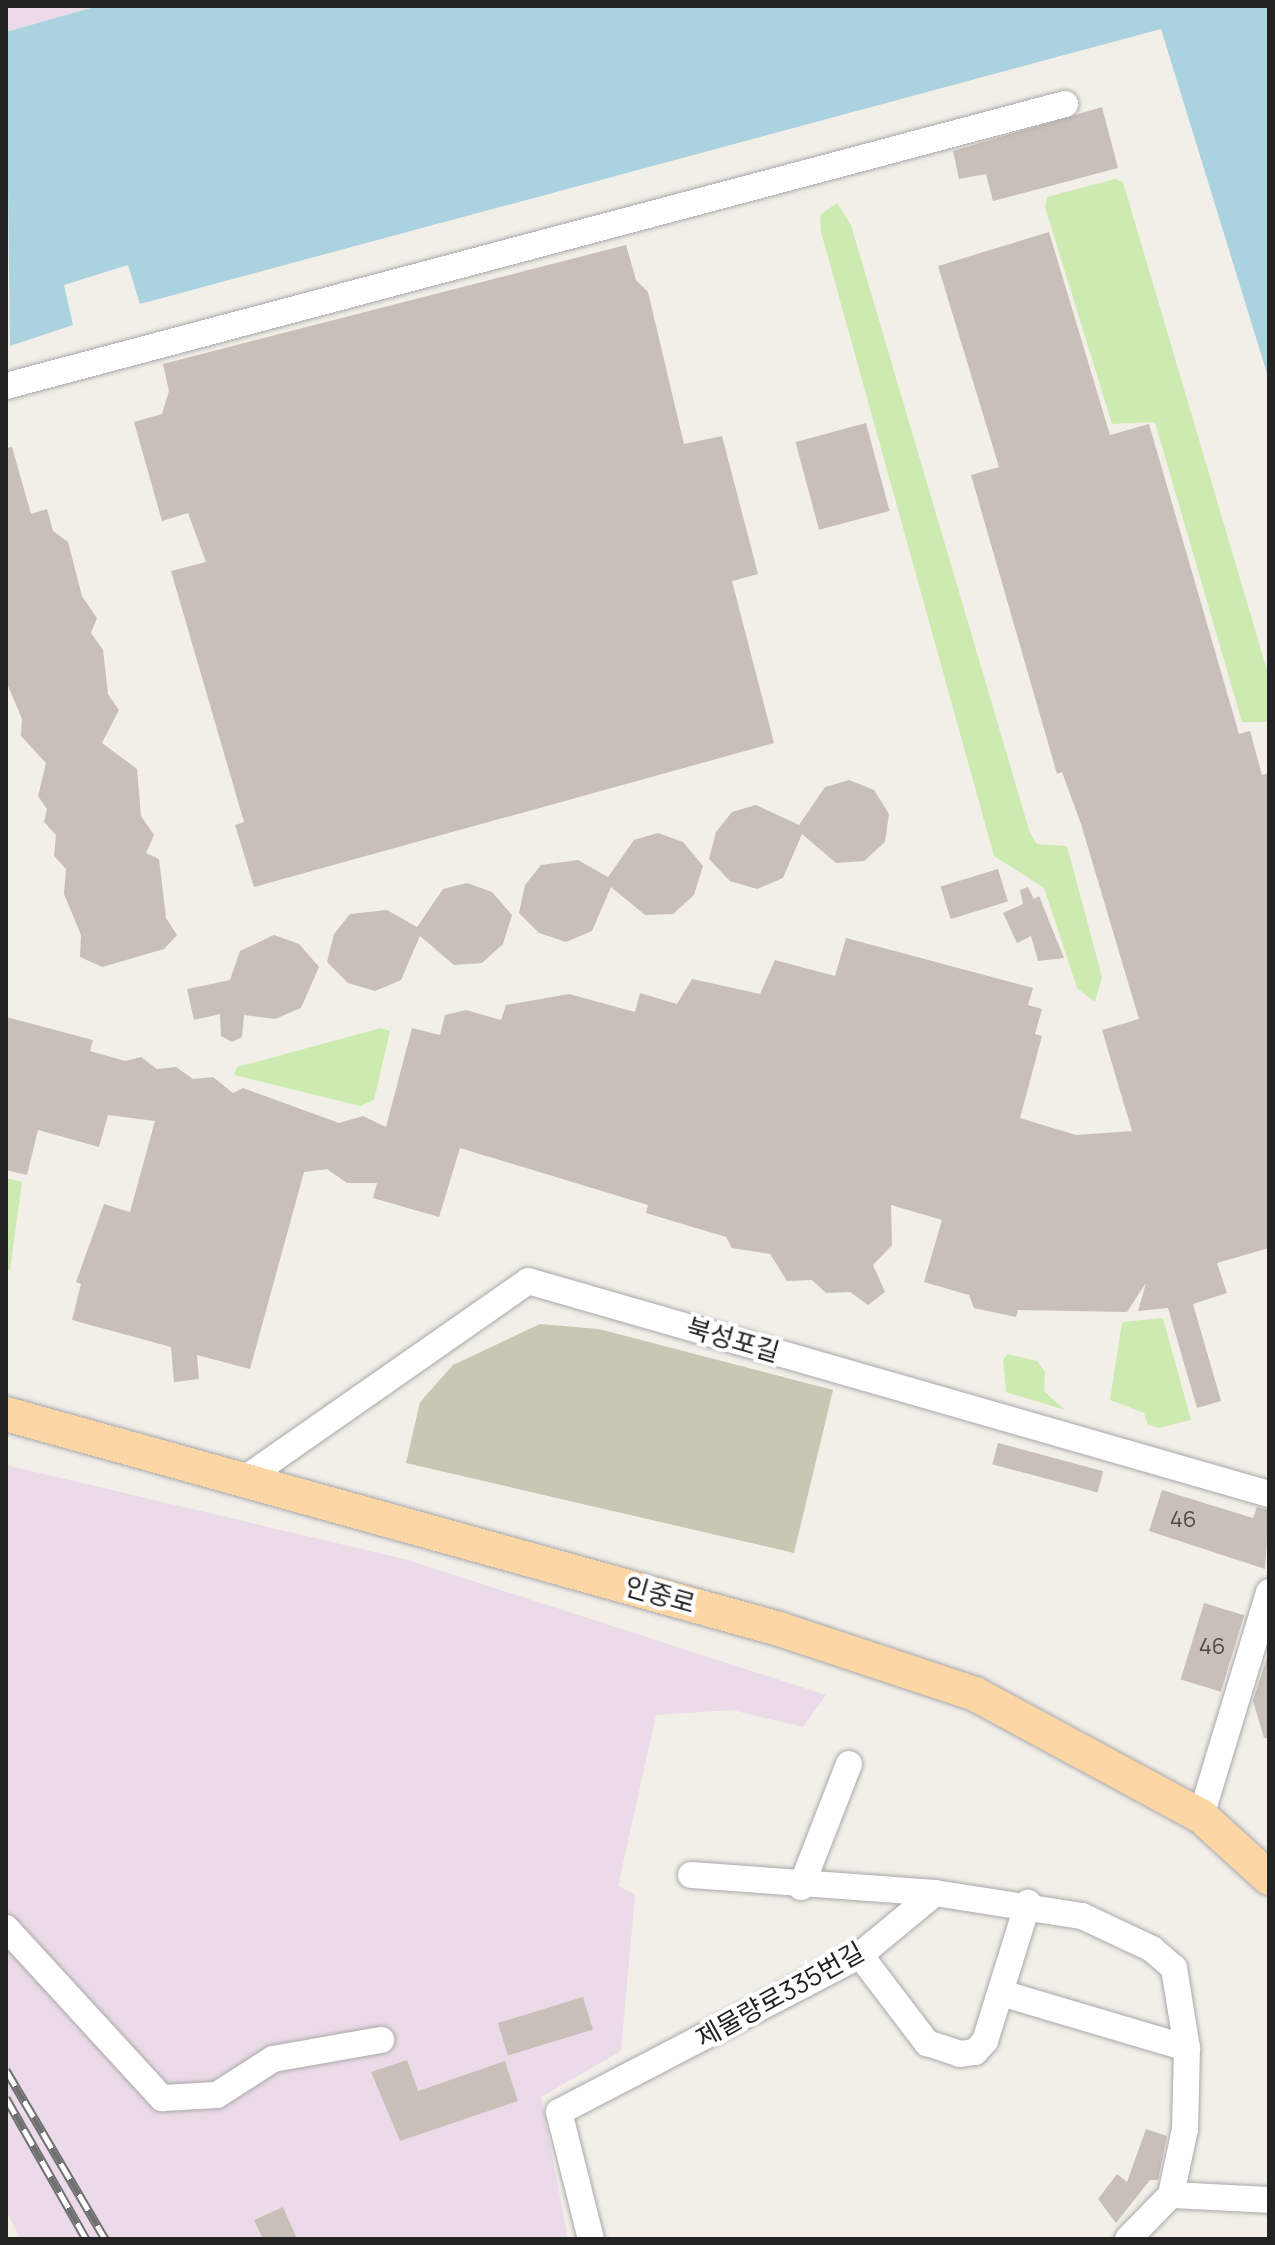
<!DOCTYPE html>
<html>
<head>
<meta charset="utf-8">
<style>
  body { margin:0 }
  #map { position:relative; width:1275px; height:2245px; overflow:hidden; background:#f2efe9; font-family:Manrope,"Noto Sans KR",sans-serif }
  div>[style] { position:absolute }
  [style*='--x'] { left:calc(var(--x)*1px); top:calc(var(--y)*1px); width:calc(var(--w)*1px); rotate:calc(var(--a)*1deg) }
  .industrial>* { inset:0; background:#ebdbe8 }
  .construction>* { inset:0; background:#c7c7b4 }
  .grass>* { inset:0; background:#cdebb0 }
  .water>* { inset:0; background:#aad3df }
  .building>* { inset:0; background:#c7bfb8; transform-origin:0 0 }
  .roads { filter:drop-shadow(0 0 2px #a9a9a9) drop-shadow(0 0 2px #a9a9a9) }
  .minor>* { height:26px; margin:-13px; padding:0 13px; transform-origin:13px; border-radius:13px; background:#fff }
  .major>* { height:34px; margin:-17px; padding:0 17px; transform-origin:17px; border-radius:17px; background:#fcd6a4 }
  .rail>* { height:9px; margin-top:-4.5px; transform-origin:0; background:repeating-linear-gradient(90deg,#fff 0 18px,#707070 0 36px); box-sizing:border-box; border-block:2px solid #707070 }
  span { translate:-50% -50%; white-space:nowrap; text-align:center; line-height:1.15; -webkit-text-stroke:8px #fff; paint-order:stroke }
  .number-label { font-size:22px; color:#4b4948 }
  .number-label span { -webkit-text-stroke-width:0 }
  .street-label { font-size:26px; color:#222 }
  .frame { position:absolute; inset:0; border:8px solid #222; pointer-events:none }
</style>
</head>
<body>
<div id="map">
  <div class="industrial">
    <div style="clip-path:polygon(6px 6px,98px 6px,6px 32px)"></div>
    <div style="clip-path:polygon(6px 1465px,408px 1560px,826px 1695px,803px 1727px,732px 1710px,656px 1715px,618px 1886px,635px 1895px,621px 2051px,541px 2097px,568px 2239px,20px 2239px,6px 2211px)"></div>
  </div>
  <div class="construction">
    <div style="clip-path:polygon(540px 1324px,599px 1329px,833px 1390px,794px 1553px,406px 1463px,420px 1402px,453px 1365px)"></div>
  </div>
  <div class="grass">
    <div style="clip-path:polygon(1115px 179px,1123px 182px,1269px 677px,1269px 722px,1242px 722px,1155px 422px,1112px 424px,1045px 207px,1047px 197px)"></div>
    <div style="clip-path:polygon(837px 203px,851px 225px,1030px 833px,1037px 844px,1067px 846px,1102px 977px,1095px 1002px,1077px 988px,1044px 888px,994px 856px,821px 232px,820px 215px)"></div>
    <div style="clip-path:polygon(381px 1028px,390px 1031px,374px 1100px,360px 1106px,234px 1075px,237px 1067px)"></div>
    <div style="clip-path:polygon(6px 1178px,22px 1182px,10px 1270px,6px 1269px)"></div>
    <div style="clip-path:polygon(1163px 1318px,1191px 1420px,1159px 1428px,1148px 1425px,1144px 1413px,1110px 1400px,1122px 1322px)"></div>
    <div style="clip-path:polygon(1008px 1354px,1037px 1361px,1045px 1372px,1044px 1391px,1065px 1410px,1006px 1392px,1003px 1360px)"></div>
  </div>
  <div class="water">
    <div style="clip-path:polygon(98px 6px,1269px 6px,1269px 380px,1161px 29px,140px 304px,128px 265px,64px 285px,73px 325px,10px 346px,6px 32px)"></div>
  </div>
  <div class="building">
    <div style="clip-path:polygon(1102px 107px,1118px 168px,993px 201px,986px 174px,959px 179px,953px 151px)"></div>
    <div style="clip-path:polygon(1049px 232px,1110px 435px,1149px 424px,1239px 734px,1250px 731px,1262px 775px,1269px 773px,1269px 1248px,1217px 1263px,1227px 1293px,1193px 1304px,1221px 1401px,1197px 1408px,1168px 1308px,1138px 1311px,1146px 1283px,1127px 1312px,1018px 1310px,1016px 1317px,974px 1308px,969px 1295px,924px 1282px,942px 1220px,891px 1205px,892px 1245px,873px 1265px,885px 1292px,868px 1305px,850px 1292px,826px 1293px,812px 1280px,787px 1281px,770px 1254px,732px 1248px,726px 1237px,646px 1213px,648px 1205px,460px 1148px,439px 1217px,373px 1198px,377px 1183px,347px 1183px,327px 1169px,304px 1172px,250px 1369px,197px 1355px,199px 1379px,174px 1382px,171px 1347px,72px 1320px,81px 1284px,76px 1282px,104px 1204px,130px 1212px,155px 1121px,108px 1115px,99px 1147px,38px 1130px,27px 1175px,6px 1170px,6px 1017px,93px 1040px,90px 1051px,125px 1061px,141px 1057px,157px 1069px,176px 1067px,193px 1079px,213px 1077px,233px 1093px,243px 1088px,339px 1123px,363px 1116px,386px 1127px,412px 1028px,440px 1035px,445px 1015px,466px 1010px,501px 1020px,506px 1005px,569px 994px,635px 1012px,640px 993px,677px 1004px,692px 979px,760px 994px,775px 960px,835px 976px,846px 938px,1033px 988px,1028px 1005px,1042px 1009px,1035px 1034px,1042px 1036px,1020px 1118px,1076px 1135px,1132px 1131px,1102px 1030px,1139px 1019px,1081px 824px,1062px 772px,1057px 774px,971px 475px,999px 467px,938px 266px)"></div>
    <div style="clip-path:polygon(626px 245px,636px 280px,648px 292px,684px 444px,722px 436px,758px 574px,732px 581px,774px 743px,254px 887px,235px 825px,244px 822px,171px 571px,206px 562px,188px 513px,162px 521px,134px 422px,162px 414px,169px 391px,163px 364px)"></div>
    <div style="left:866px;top:423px;width:91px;height:73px;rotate:75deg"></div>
    <div style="clip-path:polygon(12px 447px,31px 514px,47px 509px,53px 531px,68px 542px,82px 596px,97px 618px,91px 633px,103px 650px,108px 694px,119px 710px,102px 743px,137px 769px,141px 816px,154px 835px,146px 853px,159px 859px,166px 918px,177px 935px,164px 949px,102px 967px,80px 957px,81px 935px,64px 894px,66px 869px,54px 856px,56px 835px,44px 822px,47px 809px,38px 796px,46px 763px,21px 736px,22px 719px,6px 681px,6px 448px)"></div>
    <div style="clip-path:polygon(849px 780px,874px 790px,889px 814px,885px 842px,864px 861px,836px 863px,802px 834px,783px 878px,757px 889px,730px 881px,709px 859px,716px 832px,732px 812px,756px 805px,799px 825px,825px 787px)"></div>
    <div style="clip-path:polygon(658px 833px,683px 842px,703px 866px,694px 895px,673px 914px,645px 915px,611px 887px,592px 931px,566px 942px,539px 933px,519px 913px,525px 885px,541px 865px,578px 860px,608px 877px,634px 840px)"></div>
    <div style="left:998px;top:869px;width:34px;height:60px;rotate:73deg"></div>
    <div style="clip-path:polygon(467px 883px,492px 892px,512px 915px,503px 944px,482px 963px,454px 965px,420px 936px,401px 980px,375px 991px,348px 983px,327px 962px,334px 934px,350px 914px,387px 910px,417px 927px,443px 889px)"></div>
    <div style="clip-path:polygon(1028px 887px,1034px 899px,1039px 896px,1064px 958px,1038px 961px,1031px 936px,1017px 943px,1003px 913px,1023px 904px,1020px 890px)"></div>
    <div style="clip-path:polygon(274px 935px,299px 944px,319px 967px,301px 1008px,275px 1019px,244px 1015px,242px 1037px,232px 1042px,221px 1036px,220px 1014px,194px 1020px,187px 989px,230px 980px,240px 951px)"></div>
    <div style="left:998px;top:1443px;width:109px;height:22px;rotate:15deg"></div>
    <div style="clip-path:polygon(1162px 1490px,1253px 1518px,1257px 1507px,1269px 1510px,1265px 1569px,1149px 1531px)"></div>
    <div style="left:1204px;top:1603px;width:42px;height:80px;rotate:17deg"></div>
    <div style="clip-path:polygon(1269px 1651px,1269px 1738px,1264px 1738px,1253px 1701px)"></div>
    <div style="left:583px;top:1997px;width:34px;height:89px;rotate:73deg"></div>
    <div style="clip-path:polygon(407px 2060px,418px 2091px,505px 2061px,518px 2101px,400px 2141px,371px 2072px)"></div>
    <div style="clip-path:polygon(1146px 2129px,1167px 2136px,1158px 2180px,1150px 2180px,1116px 2223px,1098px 2199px,1117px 2174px,1127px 2182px)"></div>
    <div style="clip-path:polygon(283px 2207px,297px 2239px,263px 2239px,254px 2220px)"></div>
  </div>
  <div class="roads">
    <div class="minor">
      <div style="--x:6;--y:386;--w:1096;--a:-14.91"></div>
      <div style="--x:246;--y:1478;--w:344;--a:-34.9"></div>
      <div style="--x:528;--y:1281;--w:771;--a:16.04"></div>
      <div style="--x:1201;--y:1816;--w:234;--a:-73.1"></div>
      <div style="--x:691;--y:1875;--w:245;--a:4.2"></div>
      <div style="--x:801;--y:1887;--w:132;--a:-68.7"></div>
      <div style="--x:6;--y:1928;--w:231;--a:47.5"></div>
      <div style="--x:162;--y:2098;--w:55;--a:-3.1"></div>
      <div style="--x:217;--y:2095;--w:67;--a:-32.7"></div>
      <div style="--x:273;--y:2059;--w:110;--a:-10"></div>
      <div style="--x:860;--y:1955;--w:111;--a:52.7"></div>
      <div style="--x:927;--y:2043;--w:35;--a:18"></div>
      <div style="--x:960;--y:2054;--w:15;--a:-8"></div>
      <div style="--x:975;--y:2052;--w:15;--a:-48"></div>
      <div style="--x:985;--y:2041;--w:145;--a:-72.7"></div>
      <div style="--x:1001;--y:1993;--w:194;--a:16.5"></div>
      <div style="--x:1187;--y:2048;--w:81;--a:91.4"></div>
      <div style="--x:1185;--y:2129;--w:67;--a:102"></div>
      <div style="--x:591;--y:2239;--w:131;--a:-104.1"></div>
      <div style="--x:559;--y:2112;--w:339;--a:-27.5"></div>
      <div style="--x:860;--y:1955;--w:97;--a:-39.6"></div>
      <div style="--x:935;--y:1893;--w:149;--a:8.9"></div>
      <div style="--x:1082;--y:1916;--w:77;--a:25.2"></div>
      <div style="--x:1152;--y:1949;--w:29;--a:41"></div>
      <div style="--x:1174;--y:1968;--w:81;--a:80.8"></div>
      <div style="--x:1128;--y:2239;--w:62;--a:-45.7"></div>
      <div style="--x:1171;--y:2195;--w:98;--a:2.9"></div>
    </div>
    <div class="major">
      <div style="--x:6;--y:1414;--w:802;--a:15.54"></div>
      <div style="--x:779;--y:1629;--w:206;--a:18.3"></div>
      <div style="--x:975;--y:1694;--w:257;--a:28.4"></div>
      <div style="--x:1201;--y:1816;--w:92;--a:42.4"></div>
    </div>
  </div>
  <div class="rail">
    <div style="--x:6;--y:2070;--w:196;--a:59.6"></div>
    <div style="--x:6;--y:2098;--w:162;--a:60.4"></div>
  </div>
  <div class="number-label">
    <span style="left:1183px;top:1520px">46</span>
    <span style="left:1212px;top:1647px">46</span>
  </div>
  <div class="street-label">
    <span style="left:733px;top:1340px;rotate:16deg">북성포길</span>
    <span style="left:660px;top:1595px;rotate:16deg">인중로</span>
    <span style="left:780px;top:1995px;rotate:-29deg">제물량로335번길</span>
  </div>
  <div class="frame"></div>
</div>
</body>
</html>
